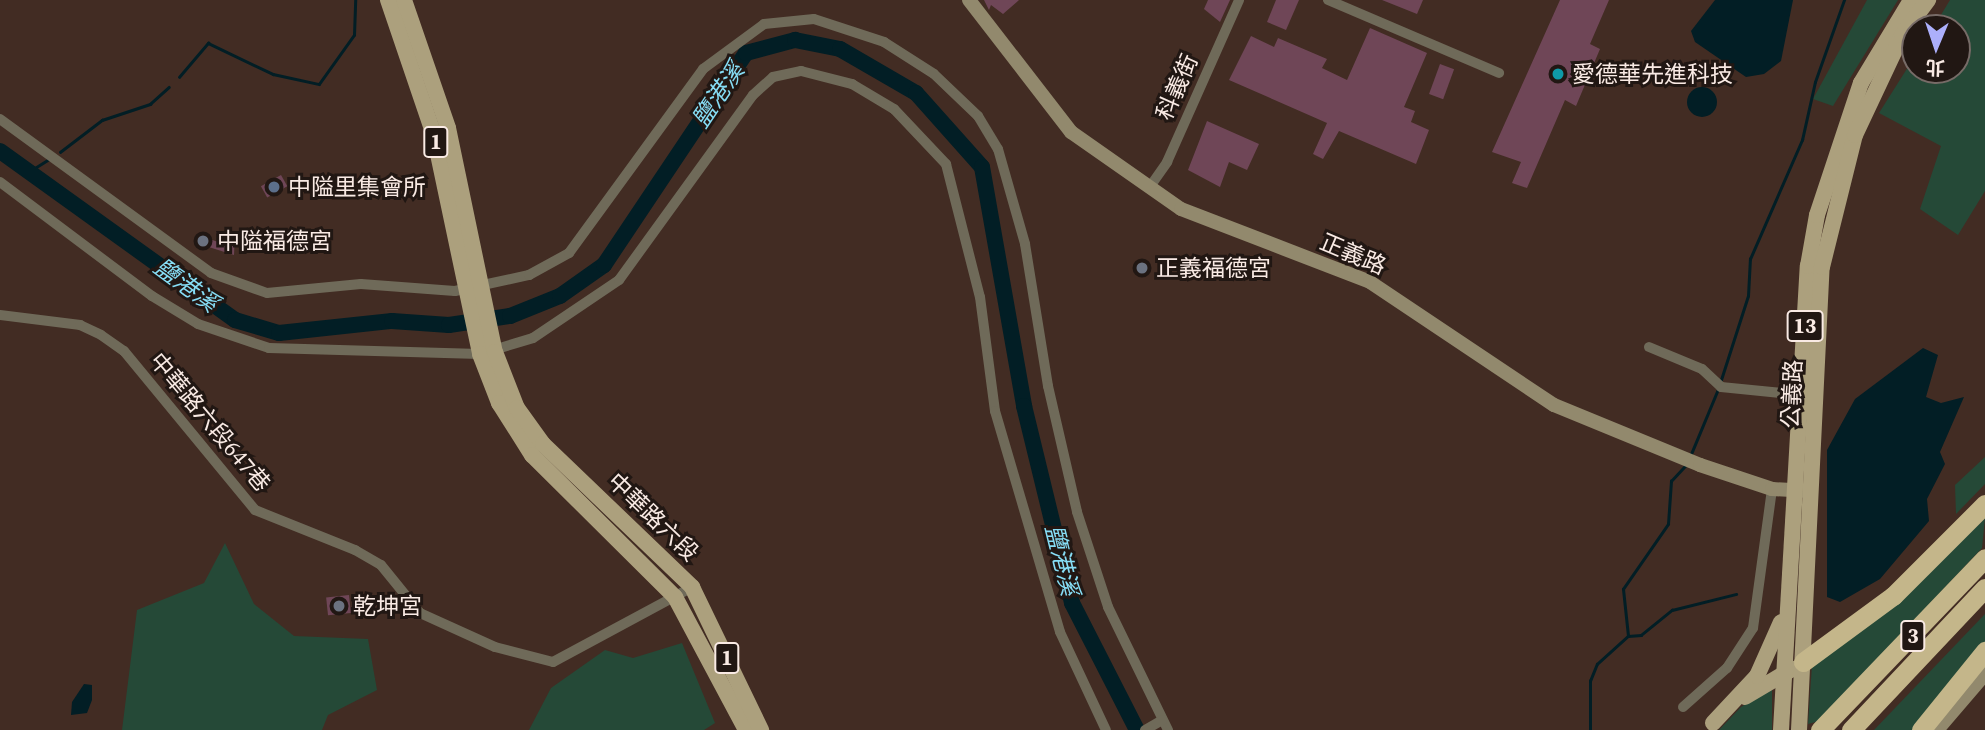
<!DOCTYPE html>
<html>
<head>
<meta charset="utf-8">
<style>
  body { margin:0 }
  #map { position:relative; width:1985px; height:730px; overflow:hidden; background:#422c23; font-family:"Source Serif 4","Noto Sans TC",serif }
  div>[style] { position:absolute }
  [style*='--x'] { left:calc(var(--x)*1px); top:calc(var(--y)*1px); width:calc(var(--w)*1px); rotate:calc(var(--a)*1deg) }
  .green>* { inset:0; background:#254937 }
  .water>* { inset:0; background:#021e25 }
  .round { border-radius:50% }
  .stream>* { height:2.5px; margin:-1.25px; padding:0 1.25px; transform-origin:1.25px; border-radius:1.25px; background:#021e25 }
  .river>* { height:16px; margin:-8px; padding:0 8px; transform-origin:8px; border-radius:8px; background:#021e25 }
  .building>* { inset:0; background:#6f4657; transform-origin:0 0 }
  .street>* { height:10px; margin:-5px; padding:0 5px; transform-origin:5px; border-radius:5px; background:#6f6a59 }
  .secondary>* { height:14px; margin:-7px; padding:0 7px; transform-origin:7px; border-radius:7px; background:#92896d }
  .primary>* { height:16px; margin:-8px; padding:0 8px; transform-origin:8px; border-radius:8px; background:#aca07d }
  .highway>* { height:19px; margin:-9.5px; padding:0 9.5px; transform-origin:9.5px; border-radius:9.5px; background:#c4b68a }
  .dots>* { width:19px; height:19px; translate:-50% -50%; box-sizing:border-box; border:4px solid #211713; border-radius:50% }
  span { translate:-50% -50%; white-space:nowrap; text-align:center; line-height:1.15; -webkit-text-stroke:6px #211713; paint-order:stroke }
  .shield-label span { padding:2px 5px; background:#211713; border:2px solid; border-radius:5px; -webkit-text-stroke-width:0 }
  .shield-label { font-size:21px; color:#f9eae4; font-weight:700 }
  .poi-label { font-size:23px; color:#f9eae4 }
  .left { translate:0 -50%; text-align:left }
  .street-label { font-size:23px; color:#f9eae4 }
  .water-label { font-size:24px; color:#86ddf5; font-style:italic }
  .north { position:absolute; left:1901px; top:14px; width:70px; height:70px; box-sizing:border-box; background:#211713; border:2px solid #776b67; border-radius:50%; rotate:182deg; font-size:19px; font-weight:700; line-height:28px; text-align:center; color:#f9eae4 }
  .north::after { content:''; display:block; margin:auto; width:24px; height:32px; background:#acaffb; clip-path:polygon(50% 0,100% 100%,50% 72%,0 100%) }
</style>
</head>
<body>
<div id="map">
  <div class="green">
    <div style="clip-path:polygon(1867px 0,1898px 0,1833px 106px,1813px 99px)"></div>
    <div style="clip-path:polygon(1950px 0,1985px 0,1985px 191px,1958px 235px,1920px 209px,1941px 146px,1879px 113px,1915px 56px,1915px 70px,1957px 70px,1957px 28px,1933px 28px)"></div>
    <div style="clip-path:polygon(1985px 457px,1985px 484px,1956px 514px,1955px 485px)"></div>
    <div style="clip-path:polygon(1985px 518px,1982px 548px,1819px 721px,1808px 724px,1812px 665px,1882px 615px)"></div>
    <div style="clip-path:polygon(225px 543px,254px 604px,294px 636px,368px 639px,377px 690px,328px 715px,322px 730px,122px 730px,137px 610px,204px 583px)"></div>
    <div style="clip-path:polygon(1985px 614px,1985px 642px,1912px 730px,1874px 730px)"></div>
    <div style="clip-path:polygon(682px 643px,715px 723px,704px 730px,529px 730px,551px 688px,605px 650px,633px 658px)"></div>
    <div style="clip-path:polygon(1772px 689px,1772px 730px,1719px 730px,1741px 707px)"></div>
  </div>
  <div class="water">
    <div style="clip-path:polygon(1715px 0,1793px 0,1781px 61px,1764px 74px,1746px 77px,1695px 42px,1691px 31px)"></div>
    <div class="round" style="left:1687px;top:87px;width:30px;height:30px"></div>
    <div style="clip-path:polygon(1923px 348px,1938px 355px,1926px 397px,1941px 403px,1964px 397px,1940px 452px,1945px 464px,1927px 499px,1929px 521px,1880px 579px,1840px 602px,1827px 597px,1827px 450px,1855px 399px)"></div>
    <div style="clip-path:polygon(84px 684px,92px 685px,92px 700px,87px 713px,71px 715px,72px 702px)"></div>
  </div>
  <div class="stream">
    <div style="--x:179;--y:77;--w:45;--a:-49.5"></div>
    <div style="--x:208;--y:43;--w:72;--a:25.5"></div>
    <div style="--x:273;--y:74;--w:47;--a:12.3"></div>
    <div style="--x:319;--y:84;--w:60;--a:-54.5"></div>
    <div style="--x:354;--y:35;--w:35;--a:-88"></div>
    <div style="--x:60;--y:152;--w:53;--a:-37.3"></div>
    <div style="--x:102;--y:120;--w:51;--a:-18.4"></div>
    <div style="--x:150;--y:104;--w:25;--a:-42"></div>
    <div style="--x:30;--y:171;--w:22;--a:-32"></div>
    <div style="--x:1720;--y:383;--w:91;--a:-72.2"></div>
    <div style="--x:1748;--y:296;--w:37;--a:-87"></div>
    <div style="--x:1750;--y:259;--w:130;--a:-66.4"></div>
    <div style="--x:1802;--y:140;--w:59;--a:-77.4"></div>
    <div style="--x:1815;--y:82;--w:87;--a:-70.5"></div>
    <div style="--x:1691;--y:454;--w:70;--a:-67.4"></div>
    <div style="--x:1628;--y:636;--w:13;--a:-4"></div>
    <div style="--x:1641;--y:635;--w:40;--a:-39"></div>
    <div style="--x:1672;--y:610;--w:66;--a:-14"></div>
    <div style="--x:1590;--y:730;--w:49;--a:-90"></div>
    <div style="--x:1590;--y:681;--w:18;--a:-68"></div>
    <div style="--x:1597;--y:664;--w:42;--a:-42.1"></div>
    <div style="--x:1628;--y:636;--w:47;--a:-96.1"></div>
    <div style="--x:1623;--y:589;--w:79;--a:-55.3"></div>
    <div style="--x:1668;--y:524;--w:43;--a:-86"></div>
    <div style="--x:1671;--y:481;--w:23;--a:-47"></div>
  </div>
  <div class="river">
    <div style="--x:0;--y:151;--w:289;--a:35.7"></div>
    <div style="--x:235;--y:320;--w:46;--a:16.5"></div>
    <div style="--x:279;--y:333;--w:114;--a:-6.1"></div>
    <div style="--x:392;--y:321;--w:57;--a:4"></div>
    <div style="--x:449;--y:325;--w:62;--a:-8.4"></div>
    <div style="--x:510;--y:316;--w:54;--a:-21.8"></div>
    <div style="--x:560;--y:296;--w:54;--a:-35.2"></div>
    <div style="--x:604;--y:265;--w:255;--a:-56.2"></div>
    <div style="--x:746;--y:53;--w:51;--a:-14.9"></div>
    <div style="--x:795;--y:40;--w:46;--a:11.3"></div>
    <div style="--x:840;--y:49;--w:88;--a:30.1"></div>
    <div style="--x:916;--y:93;--w:99;--a:48.3"></div>
    <div style="--x:982;--y:167;--w:243;--a:80"></div>
    <div style="--x:1024;--y:406;--w:203;--a:76.3"></div>
    <div style="--x:1072;--y:603;--w:143;--a:62.9"></div>
  </div>
  <div class="building">
    <div style="clip-path:polygon(984px 0,1019px 0,1003px 14px,991px 5px,989px 10px)"></div>
    <div style="clip-path:polygon(1208px 0,1230px 0,1220px 22px,1204px 9px)"></div>
    <div style="clip-path:polygon(1276px 0,1299px 0,1286px 30px,1267px 22px)"></div>
    <div style="clip-path:polygon(1382px 0,1423px 0,1417px 14px)"></div>
    <div style="clip-path:polygon(1560px 0,1609px 0,1590px 44px,1600px 49px,1576px 106px,1565px 100px,1527px 188px,1512px 183px,1521px 162px,1492px 152px)"></div>
    <div style="clip-path:polygon(1370px 28px,1427px 53px,1404px 107px,1415px 111px,1411px 122px,1429px 130px,1416px 164px,1339px 131px,1323px 159px,1313px 154px,1327px 123px,1229px 80px,1251px 36px,1274px 47px,1278px 38px,1327px 59px,1322px 68px,1347px 80px)"></div>
    <div style="left:1440px;top:64px;width:15px;height:32px;rotate:20deg"></div>
    <div style="clip-path:polygon(1207px 121px,1259px 144px,1247px 170px,1229px 162px,1220px 187px,1188px 170px)"></div>
    <div style="left:281px;top:175px;width:13px;height:23px;rotate:61deg"></div>
    <div style="clip-path:polygon(216px 232px,235px 234px,234px 255px,196px 243px,198px 235px,221px 243px)"></div>
    <div style="left:349px;top:595px;width:18px;height:23px;rotate:84deg"></div>
  </div>
  <div class="street">
    <div style="--x:1328;--y:0;--w:186;--a:23.1"></div>
    <div style="--x:0;--y:119;--w:261;--a:36.1"></div>
    <div style="--x:211;--y:273;--w:59;--a:19.7"></div>
    <div style="--x:267;--y:293;--w:94;--a:-5.5"></div>
    <div style="--x:361;--y:284;--w:94;--a:4.3"></div>
    <div style="--x:455;--y:291;--w:76;--a:-12.2"></div>
    <div style="--x:529;--y:275;--w:46;--a:-28.8"></div>
    <div style="--x:569;--y:253;--w:228;--a:-53.9"></div>
    <div style="--x:703;--y:69;--w:76;--a:-36.4"></div>
    <div style="--x:764;--y:24;--w:50;--a:-5.7"></div>
    <div style="--x:814;--y:19;--w:74;--a:18.2"></div>
    <div style="--x:884;--y:42;--w:59;--a:32.6"></div>
    <div style="--x:934;--y:74;--w:61;--a:43.7"></div>
    <div style="--x:978;--y:116;--w:39;--a:59"></div>
    <div style="--x:998;--y:149;--w:99;--a:74.1"></div>
    <div style="--x:1025;--y:244;--w:144;--a:80.8"></div>
    <div style="--x:1048;--y:386;--w:129;--a:77"></div>
    <div style="--x:1077;--y:512;--w:100;--a:71.9"></div>
    <div style="--x:1108;--y:607;--w:137;--a:64"></div>
    <div style="--x:0;--y:182;--w:190;--a:36.9"></div>
    <div style="--x:152;--y:296;--w:54;--a:31.3"></div>
    <div style="--x:198;--y:324;--w:75;--a:18.7"></div>
    <div style="--x:269;--y:348;--w:211;--a:1.6"></div>
    <div style="--x:480;--y:354;--w:55;--a:-16.8"></div>
    <div style="--x:533;--y:338;--w:104;--a:-34"></div>
    <div style="--x:619;--y:280;--w:228;--a:-54.1"></div>
    <div style="--x:753;--y:95;--w:27;--a:-42"></div>
    <div style="--x:773;--y:77;--w:29;--a:-12"></div>
    <div style="--x:801;--y:71;--w:53;--a:14.3"></div>
    <div style="--x:852;--y:84;--w:49;--a:30.8"></div>
    <div style="--x:894;--y:109;--w:76;--a:46.6"></div>
    <div style="--x:946;--y:164;--w:137;--a:75.7"></div>
    <div style="--x:980;--y:297;--w:115;--a:82.5"></div>
    <div style="--x:995;--y:411;--w:230;--a:73.6"></div>
    <div style="--x:1060;--y:632;--w:108;--a:64.9"></div>
    <div style="--x:1149;--y:188;--w:32;--a:-55"></div>
    <div style="--x:1167;--y:162;--w:177;--a:-66"></div>
    <div style="--x:0;--y:315;--w:81;--a:7.1"></div>
    <div style="--x:80;--y:325;--w:23;--a:25"></div>
    <div style="--x:101;--y:335;--w:28;--a:35"></div>
    <div style="--x:124;--y:351;--w:206;--a:50.5"></div>
    <div style="--x:255;--y:510;--w:108;--a:21.8"></div>
    <div style="--x:355;--y:550;--w:30;--a:30"></div>
    <div style="--x:381;--y:565;--w:62;--a:50.9"></div>
    <div style="--x:420;--y:613;--w:82;--a:24.4"></div>
    <div style="--x:495;--y:647;--w:60;--a:14.5"></div>
    <div style="--x:553;--y:662;--w:158;--a:-28.3"></div>
    <div style="--x:1649;--y:347;--w:57;--a:22.5"></div>
    <div style="--x:1702;--y:369;--w:26;--a:43"></div>
    <div style="--x:1721;--y:387;--w:80;--a:5.7"></div>
    <div style="--x:1683;--y:707;--w:59;--a:-41.6"></div>
    <div style="--x:1727;--y:668;--w:48;--a:-57"></div>
    <div style="--x:1753;--y:628;--w:140;--a:-82.2"></div>
    <div style="--x:1145;--y:730;--w:20;--a:-30"></div>
  </div>
  <div class="secondary">
    <div style="--x:969;--y:0;--w:167;--a:52.3"></div>
    <div style="--x:1071;--y:132;--w:134;--a:35"></div>
    <div style="--x:1181;--y:209;--w:203;--a:21.1"></div>
    <div style="--x:1370;--y:282;--w:221;--a:33.8"></div>
    <div style="--x:1554;--y:405;--w:158;--a:22.3"></div>
    <div style="--x:1700;--y:465;--w:76;--a:18.4"></div>
    <div style="--x:1772;--y:489;--w:33;--a:3"></div>
    <div style="--x:1937;--y:730;--w:74;--a:-49.4"></div>
  </div>
  <div class="primary">
    <div style="--x:388;--y:0;--w:143;--a:71.2"></div>
    <div style="--x:434;--y:135;--w:224;--a:78.1"></div>
    <div style="--x:480;--y:354;--w:53;--a:68.8"></div>
    <div style="--x:499;--y:403;--w:62;--a:57.6"></div>
    <div style="--x:532;--y:455;--w:202;--a:44.8"></div>
    <div style="--x:675;--y:597;--w:151;--a:61.9"></div>
    <div style="--x:404;--y:0;--w:135;--a:71"></div>
    <div style="--x:448;--y:128;--w:229;--a:78.2"></div>
    <div style="--x:495;--y:352;--w:60;--a:68.6"></div>
    <div style="--x:517;--y:408;--w:44;--a:54.2"></div>
    <div style="--x:543;--y:444;--w:207;--a:43.8"></div>
    <div style="--x:692;--y:587;--w:159;--a:64.2"></div>
    <div style="--x:1745;--y:697;--w:55;--a:-30.8"></div>
    <div style="--x:1713;--y:723;--w:64;--a:-46.9"></div>
    <div style="--x:1757;--y:676;--w:59;--a:-66"></div>
    <div style="--x:1781;--y:730;--w:465;--a:-86.7"></div>
    <div style="--x:1808;--y:266;--w:52;--a:-80"></div>
    <div style="--x:1817;--y:215;--w:139;--a:-71.6"></div>
    <div style="--x:1861;--y:83;--w:97;--a:-58.9"></div>
    <div style="--x:1799;--y:730;--w:464;--a:-87.2"></div>
    <div style="--x:1822;--y:267;--w:136;--a:-76"></div>
    <div style="--x:1855;--y:135;--w:110;--a:-64.8"></div>
    <div style="--x:1902;--y:35;--w:44;--a:-53.4"></div>
  </div>
  <div class="highway">
    <div style="--x:1803;--y:662;--w:112;--a:-36.3"></div>
    <div style="--x:1893;--y:596;--w:130;--a:-45"></div>
    <div style="--x:1820;--y:730;--w:238;--a:-46.2"></div>
    <div style="--x:1851;--y:730;--w:195;--a:-46.7"></div>
    <div style="--x:1921;--y:730;--w:102;--a:-51"></div>
  </div>
  <div class="dots">
    <div style="left:1558px;top:74px;background:#0f9aa8"></div>
    <div style="left:274px;top:187px;background:#5c6f8a"></div>
    <div style="left:203px;top:241px;background:#6b7280"></div>
    <div style="left:1142px;top:268px;background:#6b7280"></div>
    <div style="left:339px;top:606px;background:#6b7280"></div>
  </div>
  <div class="shield-label">
    <span style="left:436px;top:142px">1</span>
    <span style="left:1805px;top:326px">13</span>
    <span style="left:1913px;top:636px">3</span>
    <span style="left:727px;top:658px">1</span>
  </div>
  <div class="poi-label">
    <span class="left" style="left:1572px;top:74px">愛德華先進科技</span>
    <span class="left" style="left:288px;top:187px">中隘里集會所</span>
    <span class="left" style="left:217px;top:241px">中隘福德宮</span>
    <span class="left" style="left:1156px;top:268px">正義福德宮</span>
    <span class="left" style="left:353px;top:606px">乾坤宮</span>
  </div>
  <div class="street-label">
    <span style="left:1177px;top:87px;rotate:-66deg">科義街</span>
    <span style="left:1353px;top:254px;rotate:23deg">正義路</span>
    <span style="left:1792px;top:394px;rotate:-87deg">公義路</span>
    <span style="left:210px;top:422px;rotate:50deg">中華路六段647巷</span>
    <span style="left:653px;top:517px;rotate:44deg">中華路六段</span>
  </div>
  <div class="water-label">
    <span style="left:718px;top:95px;rotate:-56deg">鹽港溪</span>
    <span style="left:186px;top:285px;rotate:36deg">鹽港溪</span>
    <span style="left:1062px;top:560px;rotate:76deg">鹽港溪</span>
  </div>
  <div class="north">北</div>
</div>
</body>
</html>
